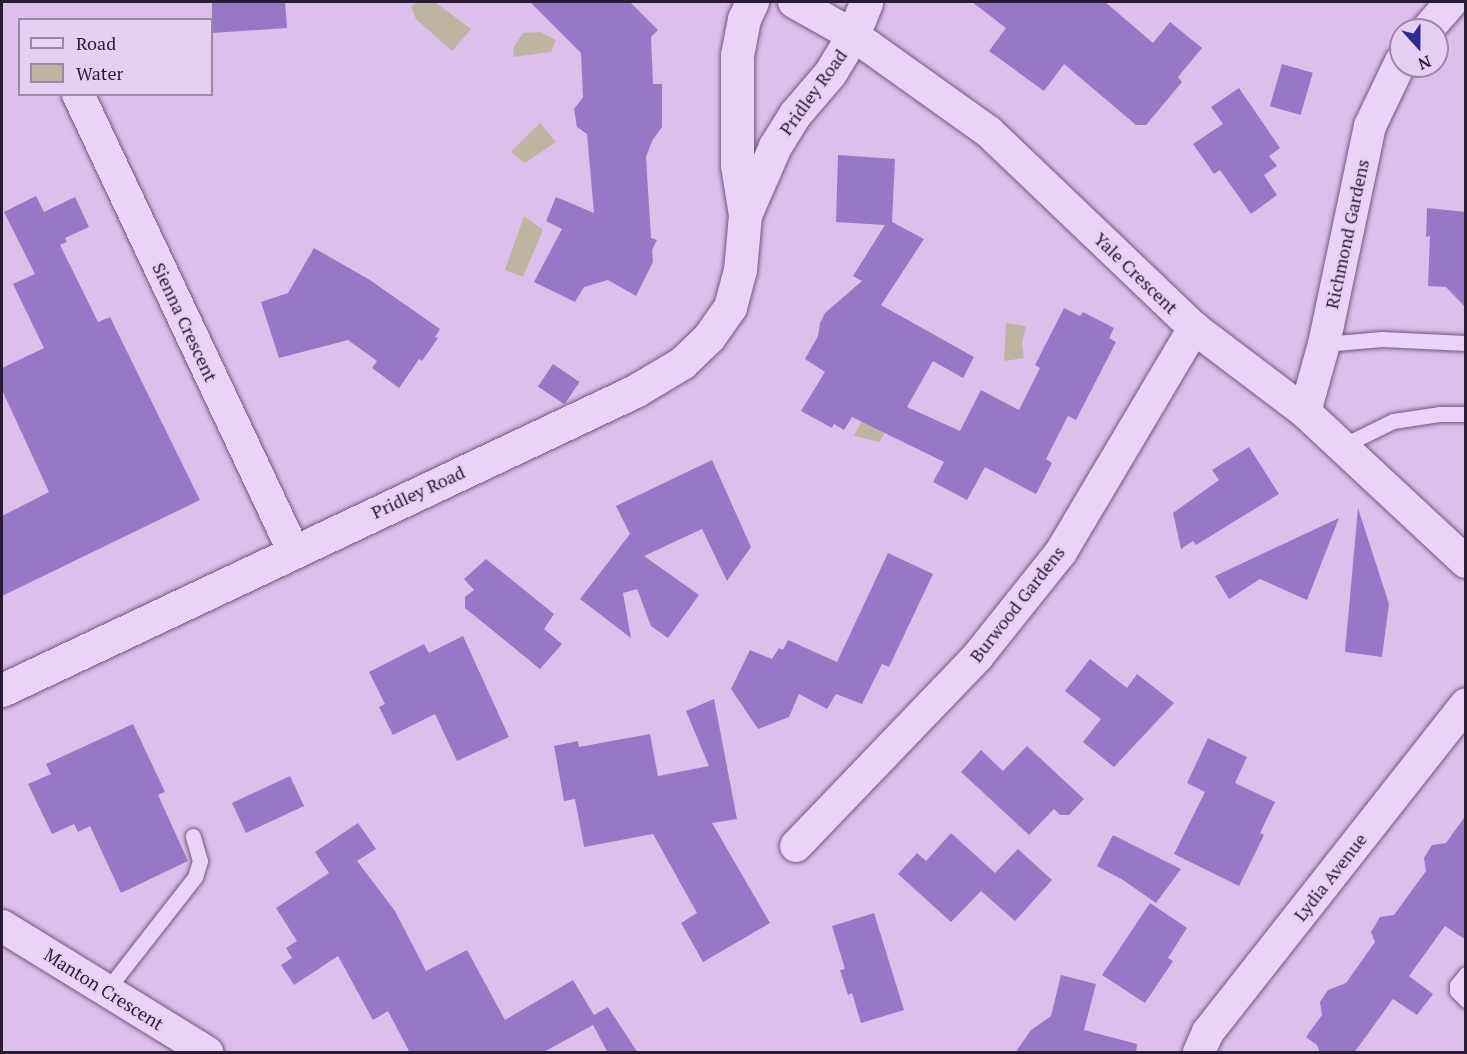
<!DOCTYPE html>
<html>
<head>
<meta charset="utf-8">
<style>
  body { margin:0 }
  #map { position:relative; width:1467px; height:1054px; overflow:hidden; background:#debfeb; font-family:"PT Serif",serif }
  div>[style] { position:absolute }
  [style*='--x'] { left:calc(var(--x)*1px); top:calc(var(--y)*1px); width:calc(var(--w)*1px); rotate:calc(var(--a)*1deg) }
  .water>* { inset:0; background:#bdb5a2 }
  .building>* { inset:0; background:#9977c7; transform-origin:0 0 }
  .roads { filter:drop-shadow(0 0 2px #6f5982) drop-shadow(0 0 2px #6f5982) }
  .service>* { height:15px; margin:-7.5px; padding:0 7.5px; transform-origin:7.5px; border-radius:7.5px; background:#ecd2f6 }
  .minor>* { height:32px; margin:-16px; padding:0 16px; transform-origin:16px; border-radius:16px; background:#ecd2f6 }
  .tertiary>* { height:33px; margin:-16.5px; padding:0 16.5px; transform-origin:16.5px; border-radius:16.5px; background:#ecd2f6 }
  span { translate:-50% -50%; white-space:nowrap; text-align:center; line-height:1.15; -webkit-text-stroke:4.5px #e9cef3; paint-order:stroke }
  .street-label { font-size:18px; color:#271c33 }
  .frame { position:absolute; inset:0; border:3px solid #271c33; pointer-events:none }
  .legend { position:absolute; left:18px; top:18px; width:195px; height:78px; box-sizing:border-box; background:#e9cef3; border:2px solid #9b87a6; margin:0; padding:8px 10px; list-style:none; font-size:18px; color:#271c33 }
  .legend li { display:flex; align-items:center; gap:12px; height:30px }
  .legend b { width:30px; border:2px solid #9b87a6 }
  .north { position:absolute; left:1389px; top:18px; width:60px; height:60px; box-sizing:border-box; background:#e9cef3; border:2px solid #9b87a6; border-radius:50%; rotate:159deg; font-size:16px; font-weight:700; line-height:24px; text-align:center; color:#271c33 }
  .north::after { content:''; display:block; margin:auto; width:21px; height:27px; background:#2c2c8e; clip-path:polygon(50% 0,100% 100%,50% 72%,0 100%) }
</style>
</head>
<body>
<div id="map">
  <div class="water">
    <div style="clip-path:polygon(417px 2px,435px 2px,471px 29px,452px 51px,416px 19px,411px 6px)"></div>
    <div style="clip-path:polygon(540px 32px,556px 40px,551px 52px,513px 57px,514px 46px,523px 33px)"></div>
    <div style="clip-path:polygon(540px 123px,556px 142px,525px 163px,511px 152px)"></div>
    <div style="clip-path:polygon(524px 216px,543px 230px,523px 277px,505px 270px)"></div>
    <div style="clip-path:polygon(1006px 323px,1026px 326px,1022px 344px,1024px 358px,1004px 361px)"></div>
    <div style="clip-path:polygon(874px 396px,896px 409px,880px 442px,854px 436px)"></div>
  </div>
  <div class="building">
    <div style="clip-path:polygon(212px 2px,285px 2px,287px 28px,212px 33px)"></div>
    <div style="clip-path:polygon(530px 2px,630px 2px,658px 30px,651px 37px,653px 84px,662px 84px,662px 127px,652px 141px,646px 157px,651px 238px,657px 240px,652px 250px,653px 262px,636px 296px,608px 280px,584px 287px,575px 302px,534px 282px,562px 229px,546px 221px,556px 197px,594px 213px,587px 134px,577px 127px,574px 109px,583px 97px,581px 53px)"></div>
    <div style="clip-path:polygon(972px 2px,1105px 2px,1153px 43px,1170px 22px,1202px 48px,1178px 77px,1182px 82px,1146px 125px,1136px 125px,1064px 64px,1044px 91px,989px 51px,1006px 28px)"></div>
    <div style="left:1282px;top:64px;width:32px;height:44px;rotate:16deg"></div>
    <div style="clip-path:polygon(1239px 88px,1280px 148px,1269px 156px,1277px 166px,1264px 175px,1277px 195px,1251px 214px,1220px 170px,1214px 174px,1193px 144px,1223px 124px,1211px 107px)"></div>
    <div style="clip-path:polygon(838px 155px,895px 159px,892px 222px,924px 239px,881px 305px,974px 357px,963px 378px,933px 361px,907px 407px,960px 431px,981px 390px,1019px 410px,1040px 368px,1035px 365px,1064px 308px,1080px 316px,1083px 312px,1114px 328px,1109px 338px,1116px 342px,1076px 420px,1068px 416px,1046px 459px,1052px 463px,1036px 494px,985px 467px,967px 500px,933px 482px,944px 462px,852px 417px,844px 430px,834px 424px,832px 428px,801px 411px,825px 372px,805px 359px,818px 336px,820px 323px,825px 313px,862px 281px,853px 276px,885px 225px,836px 222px)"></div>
    <div style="clip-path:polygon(36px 196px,44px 212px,75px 197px,89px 227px,65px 238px,67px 242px,60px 245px,98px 322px,110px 317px,200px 500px,2px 596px,2px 516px,49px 492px,2px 390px,2px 368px,44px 348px,13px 284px,35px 274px,4px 212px)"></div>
    <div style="clip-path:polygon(1427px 208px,1466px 212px,1466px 308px,1446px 287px,1428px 286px,1430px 236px,1426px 237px)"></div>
    <div style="clip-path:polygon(314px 248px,370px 280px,440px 329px,435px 337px,438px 338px,422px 361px,419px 359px,399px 388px,372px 368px,377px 361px,348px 340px,279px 358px,261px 302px,288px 293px)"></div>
    <div style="left:553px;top:364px;width:32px;height:27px;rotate:34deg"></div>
    <div style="clip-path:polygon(1249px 447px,1279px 494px,1196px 545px,1193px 541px,1181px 549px,1173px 513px,1219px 480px,1212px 470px)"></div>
    <div style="clip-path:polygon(712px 460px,751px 547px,727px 581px,702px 529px,644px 556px,699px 595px,668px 638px,651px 626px,637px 589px,623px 593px,631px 638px,580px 599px,630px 534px,616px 506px)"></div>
    <div style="clip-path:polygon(1358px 508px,1389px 604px,1382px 657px,1345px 652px)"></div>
    <div style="clip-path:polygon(1339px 518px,1307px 600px,1260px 579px,1229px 599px,1215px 576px)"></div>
    <div style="clip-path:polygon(888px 553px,933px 574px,889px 667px,882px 664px,862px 704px,836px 694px,827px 709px,799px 694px,789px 717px,758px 729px,731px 689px,750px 650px,772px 659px,779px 648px,783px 650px,788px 640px,837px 662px)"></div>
    <div style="clip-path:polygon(486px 559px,554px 614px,544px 629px,562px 644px,540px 669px,465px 608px,465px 597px,474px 590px,464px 579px)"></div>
    <div style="clip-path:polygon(463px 636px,509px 737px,457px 761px,435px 714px,393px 735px,379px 707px,385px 704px,369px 672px,424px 644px,429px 653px)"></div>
    <div style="clip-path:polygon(1090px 659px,1127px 688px,1137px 674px,1174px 703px,1114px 767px,1083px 742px,1101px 719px,1065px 691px)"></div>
    <div style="clip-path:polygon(714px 699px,737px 819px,712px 823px,770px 923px,703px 962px,681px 923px,697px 913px,653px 834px,584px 847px,575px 799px,564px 801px,554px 746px,578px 741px,579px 747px,650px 734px,658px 776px,709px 766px,686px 711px)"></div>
    <div style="clip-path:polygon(133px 724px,165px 792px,158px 795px,188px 861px,121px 893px,90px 826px,78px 832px,74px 824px,52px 834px,28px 784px,51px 774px,46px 764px)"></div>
    <div style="clip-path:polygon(1208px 738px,1247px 757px,1235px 783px,1275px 802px,1260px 833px,1264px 835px,1239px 886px,1174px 854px,1205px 792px,1187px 783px)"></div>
    <div style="clip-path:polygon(1027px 746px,1084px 799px,1069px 815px,1060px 815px,1054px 809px,1029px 835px,961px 772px,981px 750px,1003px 771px)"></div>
    <div style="left:290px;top:776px;width:33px;height:64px;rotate:65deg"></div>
    <div style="clip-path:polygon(1466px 815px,1466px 940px,1445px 926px,1409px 976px,1433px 994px,1417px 1015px,1393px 999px,1354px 1053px,1320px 1053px,1317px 1045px,1306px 1037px,1322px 1015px,1320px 1002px,1328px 990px,1346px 983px,1375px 942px,1371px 932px,1380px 917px,1394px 915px,1426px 871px,1424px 858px,1432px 845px,1446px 843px)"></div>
    <div style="clip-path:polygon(358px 823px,376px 849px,357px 861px,395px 911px,426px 971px,467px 950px,505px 1020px,573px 980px,594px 1015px,608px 1007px,638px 1053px,608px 1053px,593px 1025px,542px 1053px,410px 1053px,388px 1011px,373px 1020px,338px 956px,294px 985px,281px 965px,292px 958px,286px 948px,297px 941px,276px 908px,329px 873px,315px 852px)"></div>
    <div style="clip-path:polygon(951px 833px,995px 873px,1018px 849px,1052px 880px,1015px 921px,981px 891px,951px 922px,898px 874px,917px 853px,926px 861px)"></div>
    <div style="clip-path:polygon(1113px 835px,1181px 869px,1156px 903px,1123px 880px,1097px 866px)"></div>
    <div style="clip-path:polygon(1150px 903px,1187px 928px,1168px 958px,1173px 961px,1145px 1003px,1102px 975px)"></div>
    <div style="clip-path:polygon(874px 913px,904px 1010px,861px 1023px,852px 993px,848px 995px,840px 970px,845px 969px,832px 926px)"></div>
    <div style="clip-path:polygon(1061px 975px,1096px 984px,1084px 1030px,1137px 1044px,1136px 1053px,1015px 1053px,1031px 1030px,1051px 1016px)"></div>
  </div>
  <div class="roads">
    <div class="service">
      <div style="--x:1324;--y:344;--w:58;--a:-4.9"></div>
      <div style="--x:1382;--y:339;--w:84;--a:2.7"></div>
      <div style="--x:1342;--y:446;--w:57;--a:-26.1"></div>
      <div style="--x:1393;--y:421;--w:48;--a:-8.5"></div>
      <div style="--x:1440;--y:414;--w:26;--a:0"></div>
      <div style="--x:1466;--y:974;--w:14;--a:129"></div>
      <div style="--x:1457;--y:985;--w:6;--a:90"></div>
      <div style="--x:1457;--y:991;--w:13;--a:45"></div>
      <div style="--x:106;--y:991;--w:145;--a:-52"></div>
      <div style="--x:195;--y:877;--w:17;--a:-73"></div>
      <div style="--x:200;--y:861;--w:26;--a:-106"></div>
    </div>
    <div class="minor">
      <div style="--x:794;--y:2;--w:68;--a:29.2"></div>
      <div style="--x:853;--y:35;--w:167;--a:35.5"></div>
      <div style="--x:989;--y:132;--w:284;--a:43.7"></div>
      <div style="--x:1194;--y:328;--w:139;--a:37.1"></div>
      <div style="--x:1305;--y:412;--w:220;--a:43"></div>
      <div style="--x:1427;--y:30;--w:37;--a:-49"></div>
      <div style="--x:78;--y:94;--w:504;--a:64.76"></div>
      <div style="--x:1305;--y:412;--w:71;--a:-74.4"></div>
      <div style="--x:1324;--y:344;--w:223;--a:-78.1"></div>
      <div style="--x:1370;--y:126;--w:72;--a:-64.5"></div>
      <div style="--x:796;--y:846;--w:263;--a:-46.2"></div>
      <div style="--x:978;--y:656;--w:133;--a:-51.4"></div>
      <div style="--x:1061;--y:552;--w:261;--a:-59.3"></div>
      <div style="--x:2;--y:926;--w:241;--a:31.6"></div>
      <div style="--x:1199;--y:1052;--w:22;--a:-66"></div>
      <div style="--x:1208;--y:1032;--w:417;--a:-51.8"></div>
    </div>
    <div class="tertiary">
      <div style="--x:745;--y:215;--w:75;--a:-66.5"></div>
      <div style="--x:775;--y:146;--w:38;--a:-58"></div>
      <div style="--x:795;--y:114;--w:54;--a:-49.5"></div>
      <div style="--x:830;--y:73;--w:44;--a:-58.8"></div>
      <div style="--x:853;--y:35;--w:35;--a:-68"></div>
      <div style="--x:2;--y:690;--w:700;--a:-25.28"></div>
      <div style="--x:635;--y:391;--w:55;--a:-30.8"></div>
      <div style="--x:682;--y:363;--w:37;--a:-44"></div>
      <div style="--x:709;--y:337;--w:37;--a:-55"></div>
      <div style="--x:730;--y:307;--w:38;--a:-75"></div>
      <div style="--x:740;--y:270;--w:55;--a:-84.8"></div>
      <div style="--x:745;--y:215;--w:51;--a:-99.1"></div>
      <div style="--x:737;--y:165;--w:110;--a:-90"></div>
      <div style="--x:737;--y:55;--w:37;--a:-79"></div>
      <div style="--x:744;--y:19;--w:19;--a:-65"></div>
    </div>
  </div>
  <div class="street-label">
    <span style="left:813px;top:92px;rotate:-54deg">Pridley Road</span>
    <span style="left:1347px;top:234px;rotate:-78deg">Richmond Gardens</span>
    <span style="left:1136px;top:273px;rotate:44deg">Yale Crescent</span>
    <span style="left:185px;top:322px;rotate:65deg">Sienna Crescent</span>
    <span style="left:418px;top:492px;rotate:-25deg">Pridley Road</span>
    <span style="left:1017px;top:604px;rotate:-52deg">Burwood Gardens</span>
    <span style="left:1330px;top:877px;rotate:-52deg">Lydia Avenue</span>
    <span style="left:104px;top:989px;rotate:32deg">Manton Crescent</span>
  </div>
  <div class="frame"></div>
  <ul class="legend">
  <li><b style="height:8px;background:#ecd2f6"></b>Road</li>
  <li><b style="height:16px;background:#bdb5a2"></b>Water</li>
  </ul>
  <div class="north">N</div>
</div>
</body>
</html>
